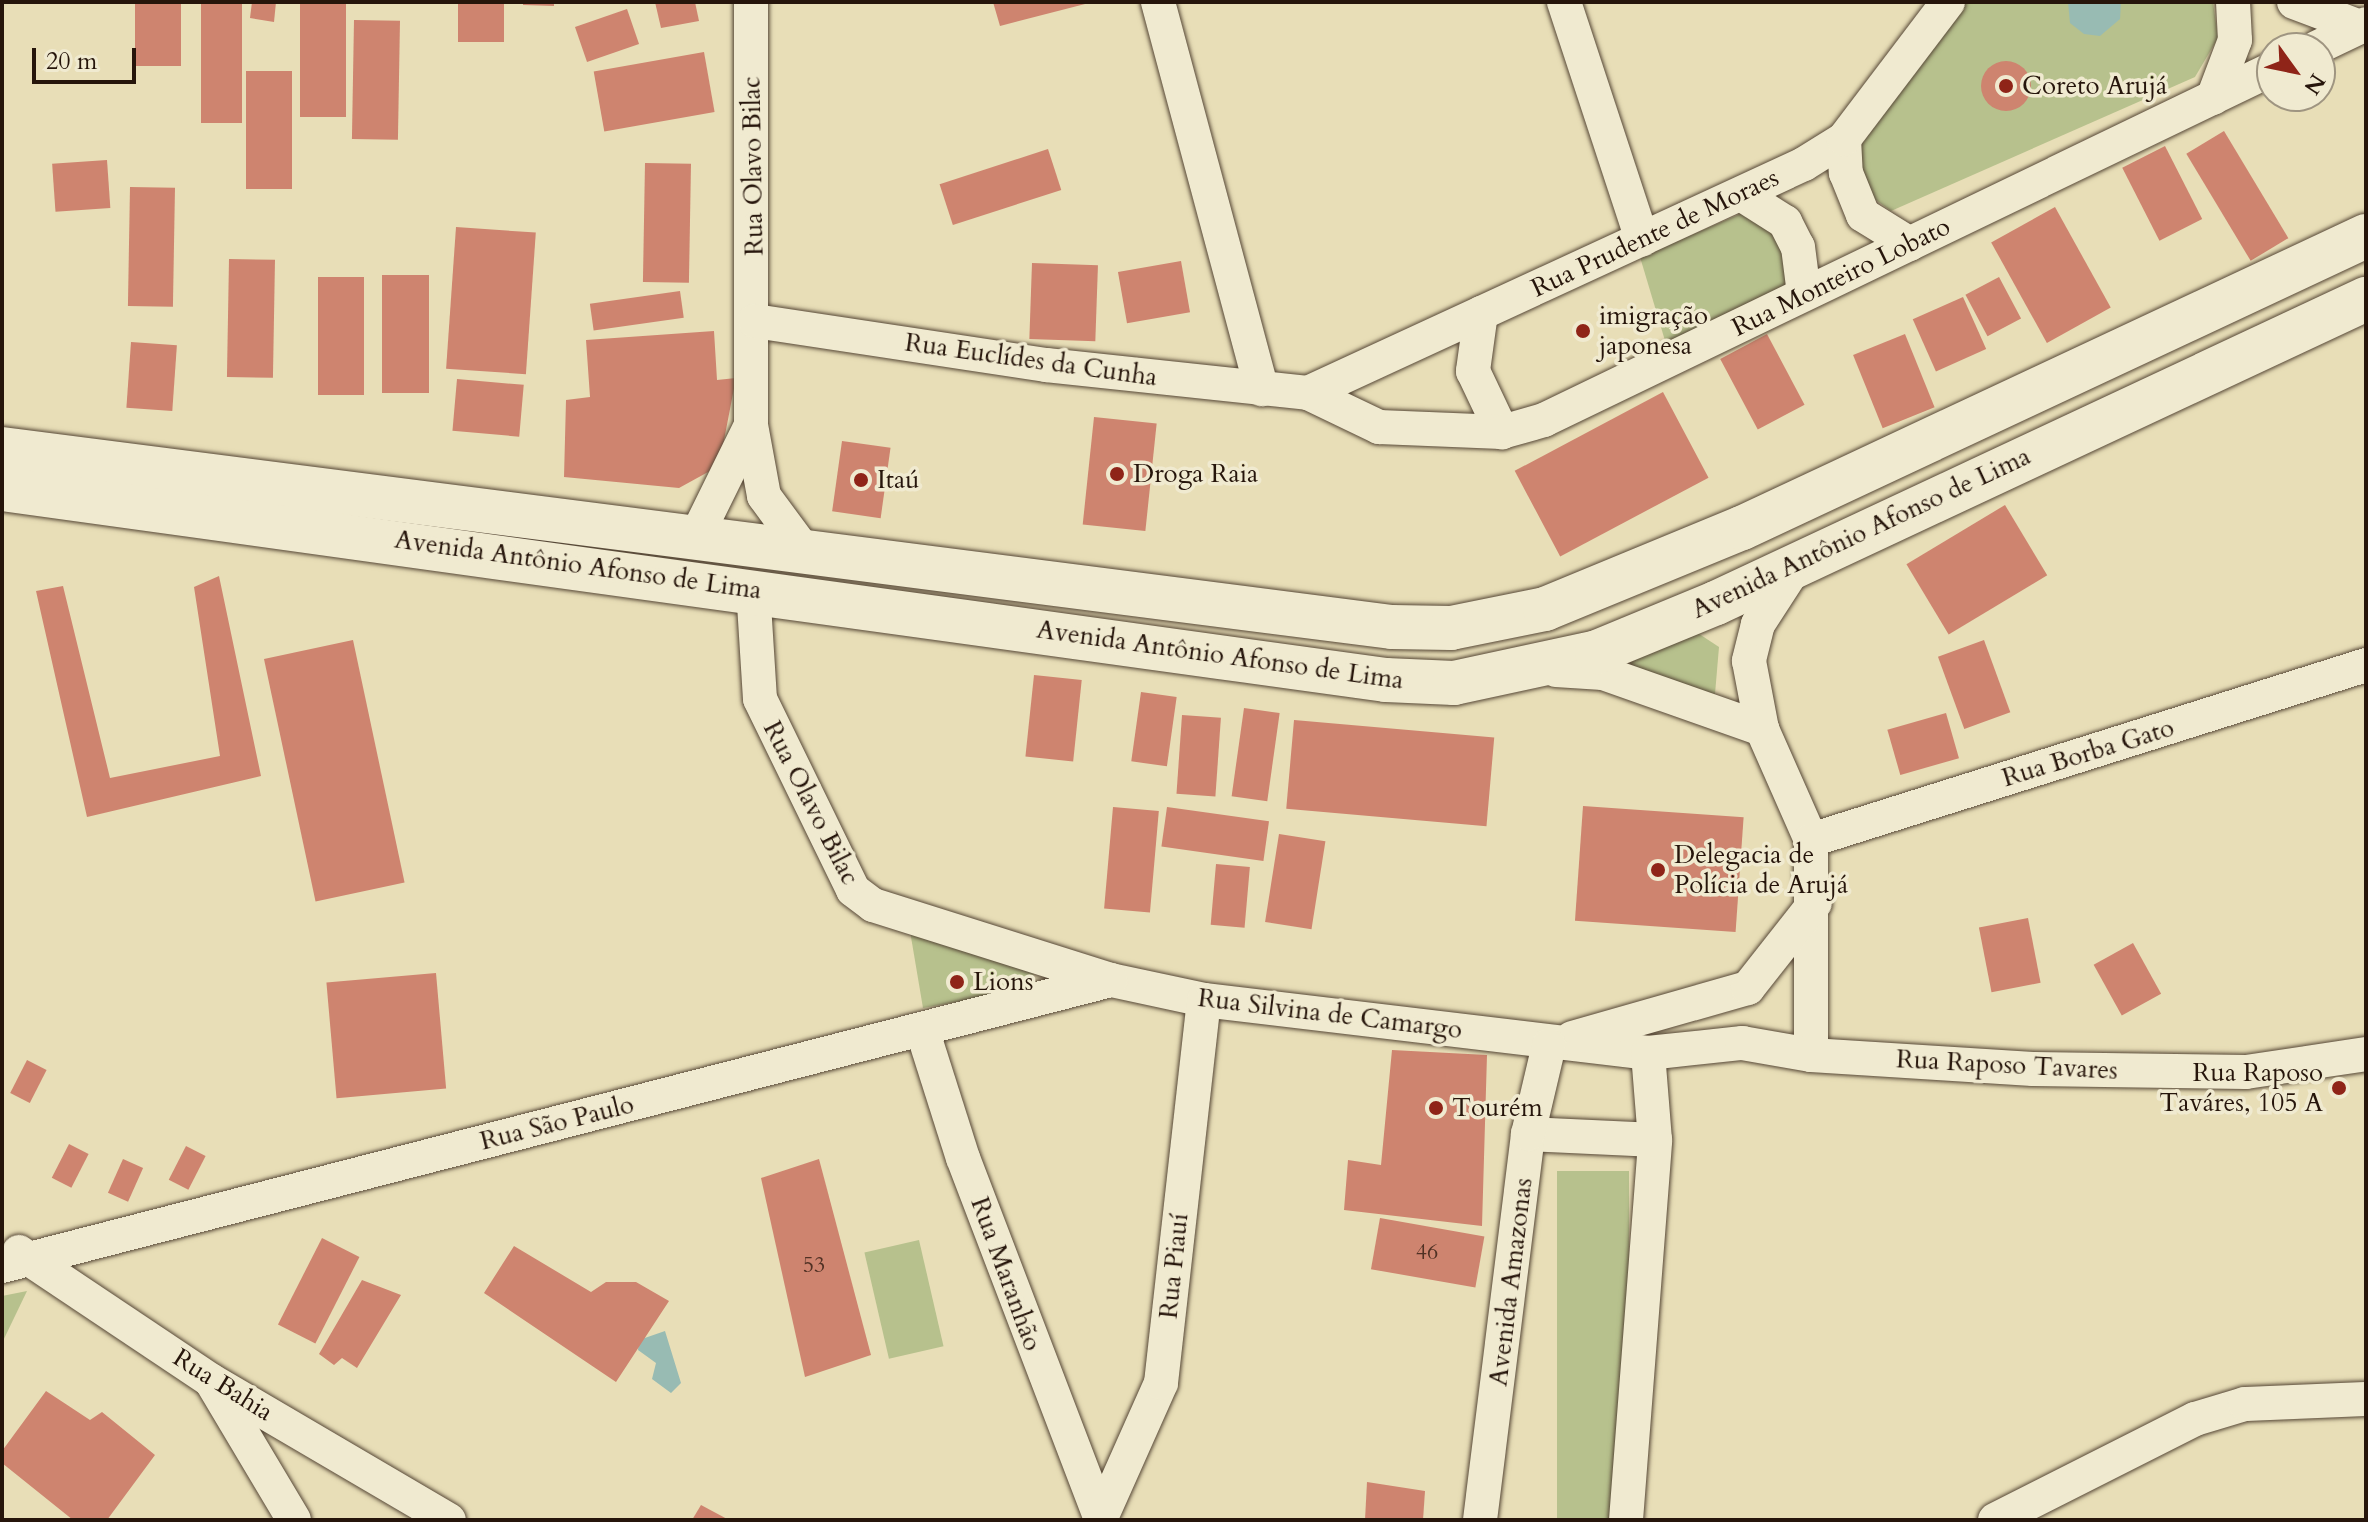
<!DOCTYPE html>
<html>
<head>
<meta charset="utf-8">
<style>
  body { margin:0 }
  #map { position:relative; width:2368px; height:1522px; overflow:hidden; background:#e8deb7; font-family:Cardo,serif }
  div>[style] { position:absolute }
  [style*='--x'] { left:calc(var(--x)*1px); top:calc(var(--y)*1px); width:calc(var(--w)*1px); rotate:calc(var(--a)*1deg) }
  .green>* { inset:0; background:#b7c18d; transform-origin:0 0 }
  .water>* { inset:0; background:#98bbb3 }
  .building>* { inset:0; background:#ce846f; transform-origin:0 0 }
  .round { border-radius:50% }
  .roads { filter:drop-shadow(0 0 2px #564736) drop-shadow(0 0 2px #564736) }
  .street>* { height:34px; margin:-17px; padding:0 17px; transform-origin:17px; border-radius:17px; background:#f0ead0 }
  .secondary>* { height:44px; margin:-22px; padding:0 22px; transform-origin:22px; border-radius:22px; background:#f0ead0 }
  .dots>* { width:22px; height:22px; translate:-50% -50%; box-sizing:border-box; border:4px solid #f0ead0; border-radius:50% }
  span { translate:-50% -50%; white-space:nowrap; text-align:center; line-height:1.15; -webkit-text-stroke:7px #f0ead0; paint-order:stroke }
  .number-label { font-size:22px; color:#503124 }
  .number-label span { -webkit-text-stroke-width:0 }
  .poi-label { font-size:26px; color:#26150b }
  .left { translate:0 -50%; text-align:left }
  .right { translate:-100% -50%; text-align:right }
  .street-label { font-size:26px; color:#26150b }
  .frame { position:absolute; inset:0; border:4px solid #26150b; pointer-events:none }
  .north { position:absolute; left:2256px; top:32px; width:80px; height:80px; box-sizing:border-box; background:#f0ead0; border:2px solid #9f9581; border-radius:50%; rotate:123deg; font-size:22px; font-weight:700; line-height:32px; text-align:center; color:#26150b }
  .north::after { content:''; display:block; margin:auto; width:28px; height:36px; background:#8f2418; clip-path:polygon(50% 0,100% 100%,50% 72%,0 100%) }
  .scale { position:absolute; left:32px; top:48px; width:104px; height:36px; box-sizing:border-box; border:4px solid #26150b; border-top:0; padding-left:10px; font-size:24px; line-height:28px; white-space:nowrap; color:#26150b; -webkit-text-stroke:6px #f0ead0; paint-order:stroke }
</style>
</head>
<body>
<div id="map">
  <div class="green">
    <div style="clip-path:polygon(1967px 2px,2213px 2px,2218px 38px,2195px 77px,1891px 211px,1861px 189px,1858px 149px)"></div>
    <div style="clip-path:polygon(1745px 212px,1778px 234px,1790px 285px,1666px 344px,1640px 257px)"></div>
    <div style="clip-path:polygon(1681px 622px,1719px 647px,1715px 694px,1629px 677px,1633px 652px)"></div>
    <div style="clip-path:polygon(910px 931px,1038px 965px,1027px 989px,923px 1008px)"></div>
    <div style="left:1557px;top:1171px;width:72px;height:350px"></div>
    <div style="left:919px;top:1240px;width:109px;height:56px;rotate:77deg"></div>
    <div style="clip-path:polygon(27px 1291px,2px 1343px,2px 1296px)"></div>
  </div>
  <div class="water">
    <div style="clip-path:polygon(2068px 2px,2121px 2px,2120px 19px,2100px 36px,2084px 34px,2070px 23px)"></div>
    <div style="clip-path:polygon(665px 1331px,681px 1383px,671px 1393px,652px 1379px,656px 1363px,638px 1350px,639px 1340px)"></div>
  </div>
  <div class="building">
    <div style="left:135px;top:2px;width:46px;height:64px"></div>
    <div style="left:201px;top:2px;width:41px;height:121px"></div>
    <div style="clip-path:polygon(252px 2px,276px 2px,274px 22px,250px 18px)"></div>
    <div style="left:300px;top:2px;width:46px;height:115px"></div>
    <div style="left:458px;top:2px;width:46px;height:40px"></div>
    <div style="clip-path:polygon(523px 2px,554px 2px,554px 6px,523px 5px)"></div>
    <div style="clip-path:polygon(655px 2px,695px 2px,699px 21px,661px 28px)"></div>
    <div style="clip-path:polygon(993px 2px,1088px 2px,1089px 3px,1000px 26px)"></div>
    <div style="left:627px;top:9px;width:37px;height:55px;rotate:71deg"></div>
    <div style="left:354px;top:20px;width:46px;height:119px;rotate:1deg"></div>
    <div style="left:704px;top:52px;width:61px;height:112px;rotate:80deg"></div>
    <div class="round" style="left:1981px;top:61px;width:50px;height:50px"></div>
    <div style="left:246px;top:71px;width:46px;height:118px"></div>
    <div style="left:2224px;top:131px;width:125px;height:44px;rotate:59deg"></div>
    <div style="left:2165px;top:146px;width:82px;height:48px;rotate:63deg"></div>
    <div style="left:1048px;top:149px;width:43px;height:114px;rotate:72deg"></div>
    <div style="left:107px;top:160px;width:48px;height:55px;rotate:86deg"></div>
    <div style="left:645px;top:163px;width:46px;height:119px;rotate:1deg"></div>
    <div style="left:130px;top:187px;width:45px;height:119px;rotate:1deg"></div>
    <div style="left:2055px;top:207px;width:115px;height:73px;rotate:61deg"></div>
    <div style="left:456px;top:227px;width:80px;height:142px;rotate:4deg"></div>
    <div style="left:229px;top:259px;width:46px;height:118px;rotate:1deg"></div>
    <div style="left:1181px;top:261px;width:52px;height:64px;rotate:80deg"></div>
    <div style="left:1032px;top:263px;width:66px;height:76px;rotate:2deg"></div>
    <div style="left:382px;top:275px;width:47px;height:118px"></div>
    <div style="left:318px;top:277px;width:46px;height:118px"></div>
    <div style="left:1999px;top:277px;width:47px;height:38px;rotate:62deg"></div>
    <div style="left:680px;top:291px;width:27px;height:91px;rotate:82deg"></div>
    <div style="left:1963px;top:297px;width:57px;height:55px;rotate:66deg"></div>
    <div style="clip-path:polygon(714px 331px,717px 380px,736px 378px,719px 466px,679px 488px,564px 477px,566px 400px,590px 397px,586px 340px)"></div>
    <div style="left:1767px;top:334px;width:80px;height:53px;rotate:62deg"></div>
    <div style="left:1905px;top:334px;width:79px;height:56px;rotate:68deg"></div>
    <div style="left:131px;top:342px;width:46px;height:66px;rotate:4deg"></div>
    <div style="left:457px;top:379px;width:67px;height:52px;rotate:5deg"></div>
    <div style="left:1663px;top:392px;width:97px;height:168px;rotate:62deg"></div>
    <div style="left:1094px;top:417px;width:63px;height:108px;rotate:6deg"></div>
    <div style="left:842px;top:441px;width:49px;height:71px;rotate:8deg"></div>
    <div style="left:2005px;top:505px;width:82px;height:115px;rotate:59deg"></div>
    <div style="clip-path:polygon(219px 576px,261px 776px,87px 817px,36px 591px,63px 586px,110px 778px,220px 756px,194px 587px)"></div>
    <div style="left:353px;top:640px;width:248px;height:91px;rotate:78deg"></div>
    <div style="left:1984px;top:640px;width:77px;height:49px;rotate:70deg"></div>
    <div style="left:1034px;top:675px;width:48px;height:82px;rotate:6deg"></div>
    <div style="left:1141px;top:692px;width:36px;height:70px;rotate:8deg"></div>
    <div style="left:1244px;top:708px;width:36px;height:89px;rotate:8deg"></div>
    <div style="left:1946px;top:713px;width:47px;height:61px;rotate:74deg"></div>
    <div style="left:1182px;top:715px;width:39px;height:79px;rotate:4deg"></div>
    <div style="left:1294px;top:720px;width:201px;height:89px;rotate:5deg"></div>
    <div style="left:1583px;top:806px;width:161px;height:115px;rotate:4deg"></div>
    <div style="left:1113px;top:807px;width:46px;height:102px;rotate:5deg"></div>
    <div style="left:1167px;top:807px;width:103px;height:40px;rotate:8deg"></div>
    <div style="left:1279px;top:834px;width:47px;height:89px;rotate:9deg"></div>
    <div style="left:1216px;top:864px;width:34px;height:61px;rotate:5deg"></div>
    <div style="left:2028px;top:918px;width:66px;height:50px;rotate:79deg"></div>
    <div style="left:2133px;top:943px;width:58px;height:45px;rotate:61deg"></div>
    <div style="left:436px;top:973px;width:116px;height:110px;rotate:85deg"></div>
    <div style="clip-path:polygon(1392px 1050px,1487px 1055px,1482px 1226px,1344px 1210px,1348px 1160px,1381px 1165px)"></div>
    <div style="left:27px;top:1060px;width:22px;height:37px;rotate:27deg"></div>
    <div style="left:69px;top:1144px;width:22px;height:38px;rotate:27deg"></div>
    <div style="left:186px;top:1146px;width:22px;height:38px;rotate:27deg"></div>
    <div style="left:123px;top:1159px;width:22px;height:37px;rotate:24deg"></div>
    <div style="clip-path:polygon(819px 1159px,871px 1355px,805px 1377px,761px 1178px)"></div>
    <div style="left:1380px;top:1218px;width:106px;height:52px;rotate:10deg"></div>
    <div style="left:322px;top:1238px;width:42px;height:97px;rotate:27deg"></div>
    <div style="clip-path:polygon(514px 1246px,591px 1292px,606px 1282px,636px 1282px,669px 1301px,616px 1382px,484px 1293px)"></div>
    <div style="clip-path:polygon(362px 1280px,401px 1295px,357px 1368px,342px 1358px,334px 1365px,319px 1354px)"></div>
    <div style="clip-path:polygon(46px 1391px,90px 1420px,102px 1412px,155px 1455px,107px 1520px,73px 1520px,2px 1463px,2px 1451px)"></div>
    <div style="clip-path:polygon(1367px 1482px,1425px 1491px,1423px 1520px,1365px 1520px)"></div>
    <div style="clip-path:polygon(701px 1505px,729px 1520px,692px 1520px)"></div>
  </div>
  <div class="roads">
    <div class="street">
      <div style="--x:751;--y:2;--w:423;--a:90"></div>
      <div style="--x:751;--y:425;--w:72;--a:79.6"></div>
      <div style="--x:764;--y:496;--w:71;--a:53.6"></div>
      <div style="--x:1158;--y:2;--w:401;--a:75"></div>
      <div style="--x:1564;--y:2;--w:250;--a:71.8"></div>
      <div style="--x:2294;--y:2;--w:71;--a:20.7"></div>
      <div style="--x:2316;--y:48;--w:55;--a:-25.6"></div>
      <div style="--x:2213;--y:98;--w:62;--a:-69.2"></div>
      <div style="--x:2235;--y:40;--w:38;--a:-93"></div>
      <div style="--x:1844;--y:139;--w:34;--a:87"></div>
      <div style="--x:1846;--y:173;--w:45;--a:68"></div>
      <div style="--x:1863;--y:215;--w:55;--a:31.7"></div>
      <div style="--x:1744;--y:196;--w:49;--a:32.4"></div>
      <div style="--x:1785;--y:222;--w:28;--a:63"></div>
      <div style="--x:1798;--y:247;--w:47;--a:82.7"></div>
      <div style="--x:1481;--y:313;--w:59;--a:97.9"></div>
      <div style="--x:1473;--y:371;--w:68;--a:64.6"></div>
      <div style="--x:755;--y:321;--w:294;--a:8.6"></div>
      <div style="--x:1046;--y:365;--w:263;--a:6.1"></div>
      <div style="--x:1308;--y:393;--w:79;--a:25.6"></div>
      <div style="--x:1379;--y:427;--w:123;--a:2.3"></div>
      <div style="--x:1502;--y:432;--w:44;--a:-15.9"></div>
      <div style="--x:1544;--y:420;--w:808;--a:-25.74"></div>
      <div style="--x:1308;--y:393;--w:546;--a:-24.78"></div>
      <div style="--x:1804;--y:164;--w:47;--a:-32"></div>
      <div style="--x:1844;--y:139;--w:172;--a:-52.8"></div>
      <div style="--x:695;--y:539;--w:127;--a:-63.8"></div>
      <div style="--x:1797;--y:564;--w:72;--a:123"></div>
      <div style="--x:1758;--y:624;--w:38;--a:104"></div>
      <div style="--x:1749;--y:661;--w:69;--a:79.2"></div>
      <div style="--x:1762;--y:729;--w:121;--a:66.2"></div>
      <div style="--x:1811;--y:840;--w:215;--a:90"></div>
      <div style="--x:753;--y:588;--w:111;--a:86.4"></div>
      <div style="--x:760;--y:699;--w:212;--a:64"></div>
      <div style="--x:853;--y:890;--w:25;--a:37"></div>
      <div style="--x:873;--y:905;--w:250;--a:17.5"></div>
      <div style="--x:1111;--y:980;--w:95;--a:12.1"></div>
      <div style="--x:1204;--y:1000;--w:447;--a:6.8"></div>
      <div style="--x:1648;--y:1053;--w:95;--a:-6.1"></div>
      <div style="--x:1742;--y:1043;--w:70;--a:9.9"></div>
      <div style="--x:1811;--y:1055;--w:222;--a:3.6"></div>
      <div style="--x:2033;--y:1069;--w:213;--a:0.8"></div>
      <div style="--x:2246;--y:1072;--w:121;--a:-8.5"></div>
      <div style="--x:1556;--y:670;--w:47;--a:3.7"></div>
      <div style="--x:1603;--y:673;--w:169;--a:19.4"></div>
      <div style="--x:1811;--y:840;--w:582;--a:-17.5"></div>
      <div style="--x:922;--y:1029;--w:135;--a:72.4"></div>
      <div style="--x:963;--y:1158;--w:383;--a:69.1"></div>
      <div style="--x:1572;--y:1038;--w:183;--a:-15.9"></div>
      <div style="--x:1748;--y:988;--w:108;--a:-51.8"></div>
      <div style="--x:1528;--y:1134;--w:127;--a:2.7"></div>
      <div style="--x:19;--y:1252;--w:230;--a:33.8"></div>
      <div style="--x:210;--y:1380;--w:277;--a:30.4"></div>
      <div style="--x:2;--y:1266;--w:1145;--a:-14.46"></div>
      <div style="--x:213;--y:1384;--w:158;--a:59.2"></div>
      <div style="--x:1100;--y:1520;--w:150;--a:-66"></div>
      <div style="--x:1161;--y:1383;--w:385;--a:-83.6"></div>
      <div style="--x:1480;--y:1520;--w:389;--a:-82.9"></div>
      <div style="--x:1528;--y:1134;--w:91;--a:-76.7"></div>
      <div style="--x:1626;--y:1520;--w:381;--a:-85.6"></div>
      <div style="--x:1655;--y:1140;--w:87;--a:-94.6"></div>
      <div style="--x:1995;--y:1520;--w:224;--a:-26.8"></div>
      <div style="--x:2195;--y:1419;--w:52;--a:-16.7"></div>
      <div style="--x:2245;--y:1404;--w:121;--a:-2.4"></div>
    </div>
    <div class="secondary">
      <div style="--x:2;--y:449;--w:1401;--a:7.3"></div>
      <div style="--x:1392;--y:627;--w:59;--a:1"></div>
      <div style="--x:1451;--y:628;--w:96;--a:-11.4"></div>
      <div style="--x:1545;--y:609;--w:213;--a:-22.4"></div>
      <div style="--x:1742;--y:528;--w:689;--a:-25.08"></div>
      <div style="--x:2;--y:489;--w:1397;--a:7.86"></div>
      <div style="--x:1386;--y:680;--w:68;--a:2.5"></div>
      <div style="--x:1454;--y:683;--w:146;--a:-12.2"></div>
      <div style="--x:1597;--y:652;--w:129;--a:-22.4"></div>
      <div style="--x:1716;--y:603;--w:718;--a:-25.07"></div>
    </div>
  </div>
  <div class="dots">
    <div style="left:2006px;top:86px;background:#8f2418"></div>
    <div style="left:1583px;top:331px;background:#8f2418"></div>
    <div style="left:1117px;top:474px;background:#8f2418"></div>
    <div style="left:861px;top:480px;background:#8f2418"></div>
    <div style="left:1658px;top:870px;background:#8f2418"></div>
    <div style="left:957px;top:982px;background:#8f2418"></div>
    <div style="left:2339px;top:1088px;background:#8f2418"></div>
    <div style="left:1436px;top:1108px;background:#8f2418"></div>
  </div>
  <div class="number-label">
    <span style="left:1427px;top:1253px">46</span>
    <span style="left:814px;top:1266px">53</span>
  </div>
  <div class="poi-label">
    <span class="left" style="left:2022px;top:86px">Coreto Arujá</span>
    <span class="left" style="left:1599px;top:331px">imigração<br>japonesa</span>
    <span class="left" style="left:1133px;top:474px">Droga Raia</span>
    <span class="left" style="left:877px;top:480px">Itaú</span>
    <span class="left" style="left:1674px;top:870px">Delegacia de<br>Polícia de Arujá</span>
    <span class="left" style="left:973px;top:982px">Lions</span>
    <span class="right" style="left:2323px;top:1088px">Rua Raposo<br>Taváres, 105 A</span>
    <span class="left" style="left:1452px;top:1108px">Tourém</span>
  </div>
  <div class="street-label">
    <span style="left:753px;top:166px;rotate:-91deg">Rua Olavo Bilac</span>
    <span style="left:1655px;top:233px;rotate:-25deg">Rua Prudente de Moraes</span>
    <span style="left:1841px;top:277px;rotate:-26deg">Rua Monteiro Lobato</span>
    <span style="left:1031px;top:360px;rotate:8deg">Rua Euclídes da Cunha</span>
    <span style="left:1861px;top:533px;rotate:-25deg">Avenida Antônio Afonso de Lima</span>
    <span style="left:578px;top:565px;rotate:8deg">Avenida Antônio Afonso de Lima</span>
    <span style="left:1220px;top:655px;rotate:8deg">Avenida Antônio Afonso de Lima</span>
    <span style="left:2088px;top:753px;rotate:-17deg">Rua Borba Gato</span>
    <span style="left:811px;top:803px;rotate:63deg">Rua Olavo Bilac</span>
    <span style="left:1330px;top:1014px;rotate:7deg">Rua Silvina de Camargo</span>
    <span style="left:2007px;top:1065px;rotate:3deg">Rua Raposo Tavares</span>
    <span style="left:557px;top:1123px;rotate:-14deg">Rua São Paulo</span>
    <span style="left:1174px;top:1266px;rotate:-84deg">Rua Piauí</span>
    <span style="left:1006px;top:1274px;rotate:70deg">Rua Maranhão</span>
    <span style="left:1511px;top:1282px;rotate:-83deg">Avenida Amazonas</span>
    <span style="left:223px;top:1385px;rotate:32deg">Rua Bahia</span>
  </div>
  <div class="frame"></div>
  <div class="north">N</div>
  <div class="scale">20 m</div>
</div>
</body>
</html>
